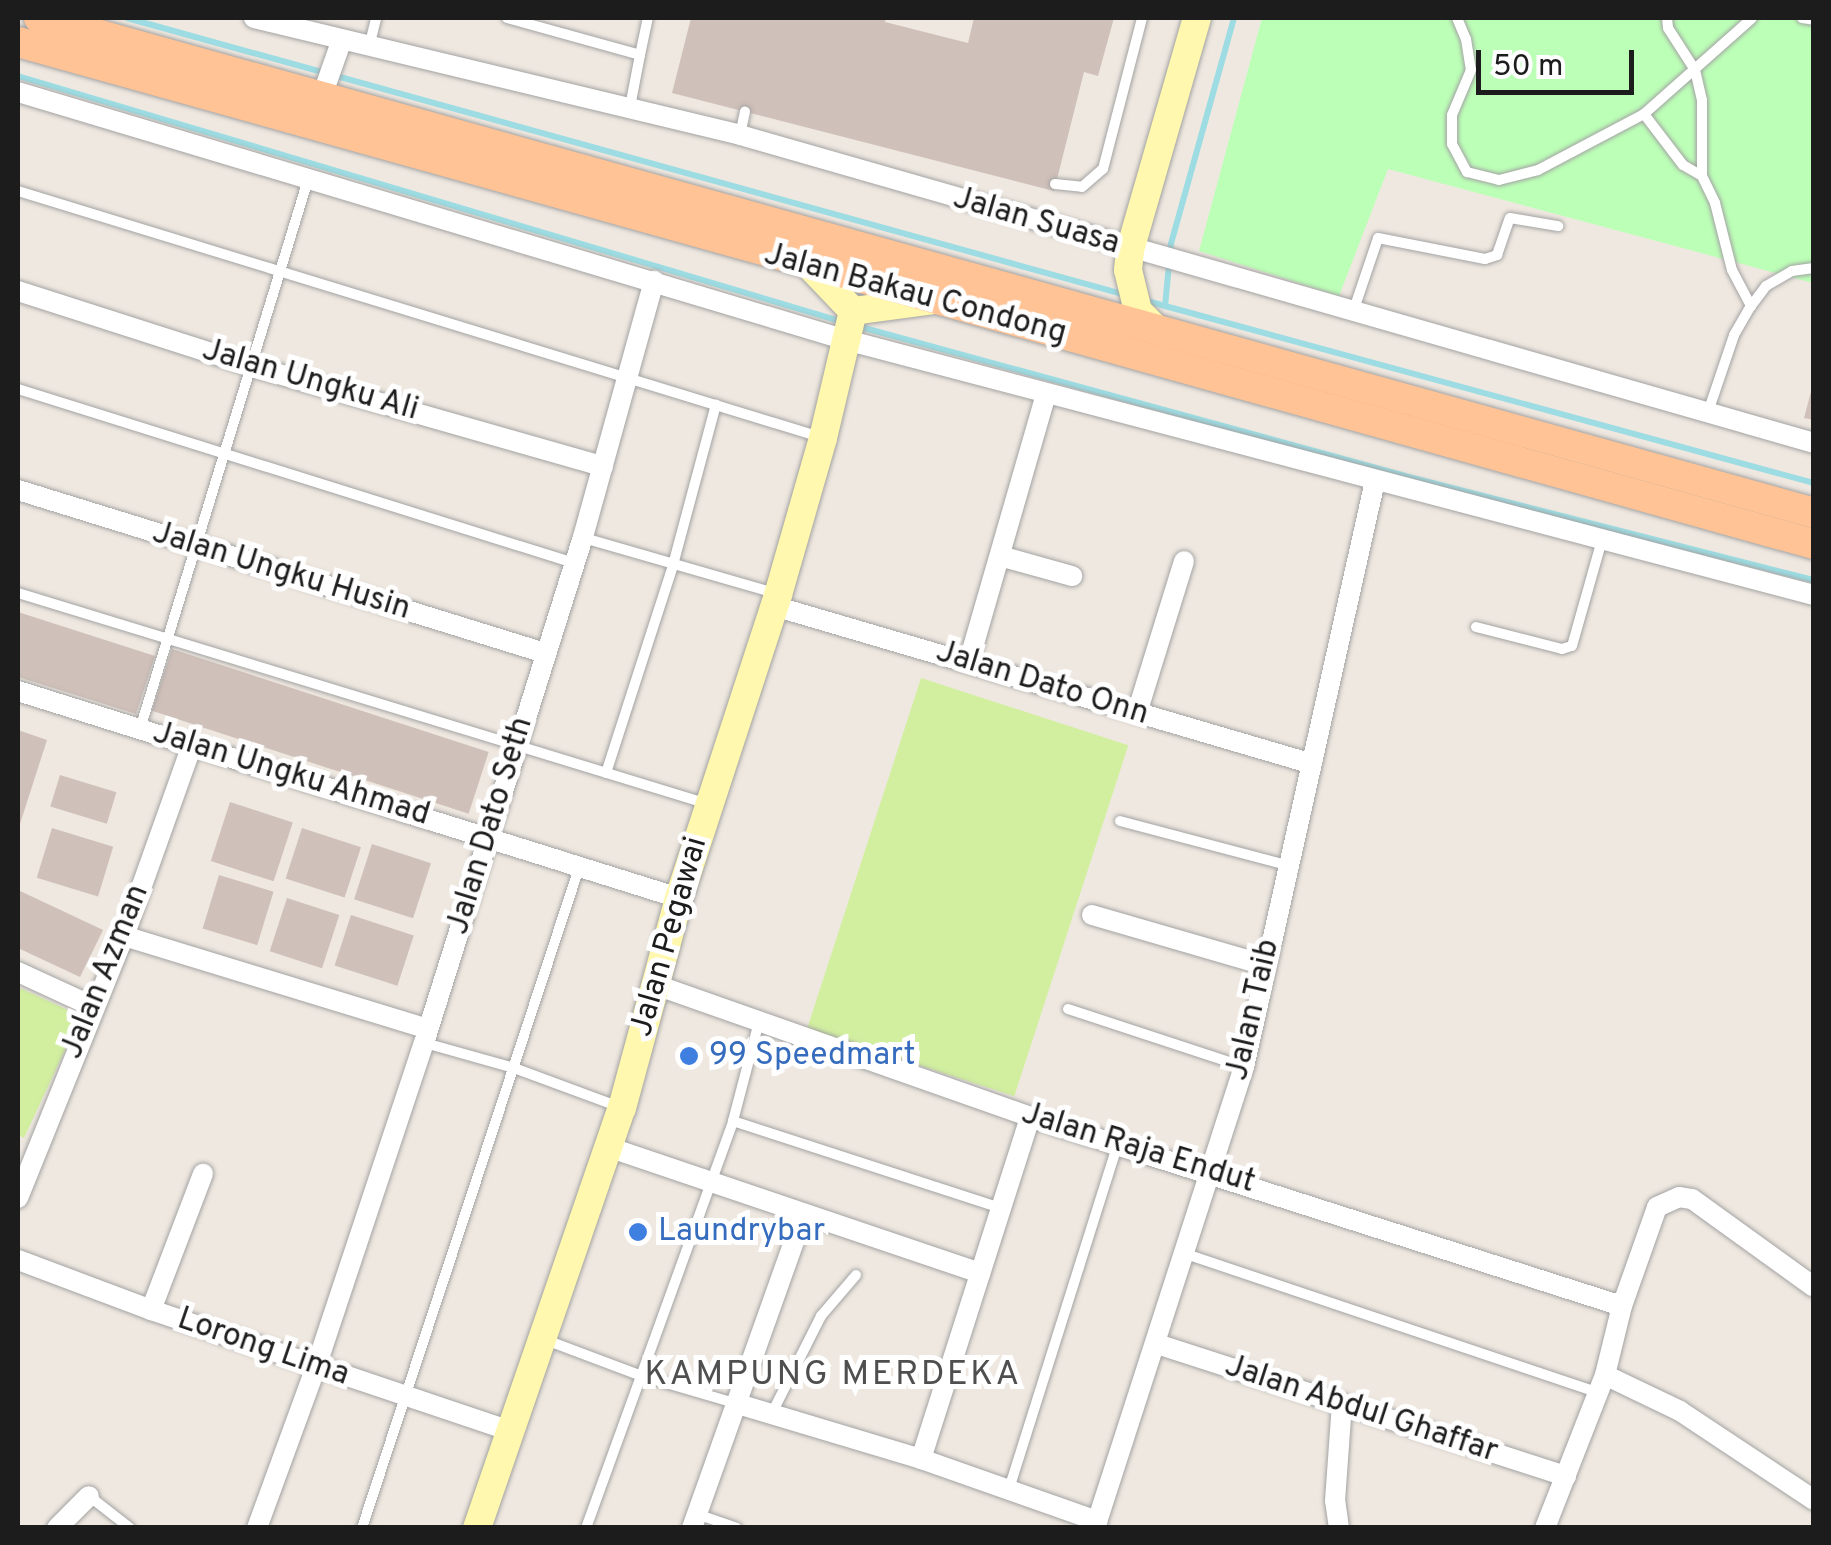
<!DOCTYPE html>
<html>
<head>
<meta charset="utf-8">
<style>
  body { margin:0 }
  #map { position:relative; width:1831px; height:1545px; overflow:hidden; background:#efe8e0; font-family:Overpass,sans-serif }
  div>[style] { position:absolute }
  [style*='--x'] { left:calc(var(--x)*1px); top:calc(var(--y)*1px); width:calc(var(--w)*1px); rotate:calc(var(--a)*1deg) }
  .grass>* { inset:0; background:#d2efa0; transform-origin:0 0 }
  .park>* { inset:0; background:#bcffb7 }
  .stream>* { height:6px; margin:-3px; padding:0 3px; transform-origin:3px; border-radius:3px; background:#9cdce2 }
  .building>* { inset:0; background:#cfc0b9; transform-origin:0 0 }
  .roads { filter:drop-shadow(0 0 2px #a3a3a3) drop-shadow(0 0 2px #a3a3a3) }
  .lane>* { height:10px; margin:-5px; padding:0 5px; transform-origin:5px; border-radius:5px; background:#fff }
  .street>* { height:20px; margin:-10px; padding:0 10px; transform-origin:10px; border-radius:10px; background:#fff }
  .secondary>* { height:28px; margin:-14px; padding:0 14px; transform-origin:14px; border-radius:14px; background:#fff8ae }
  .primary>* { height:30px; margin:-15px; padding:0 15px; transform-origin:15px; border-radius:15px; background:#ffc395 }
  .dots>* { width:28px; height:28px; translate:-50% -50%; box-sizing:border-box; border:5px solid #fff; border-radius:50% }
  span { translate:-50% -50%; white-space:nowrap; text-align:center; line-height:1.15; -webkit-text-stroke:10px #fff; paint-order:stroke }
  .street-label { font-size:32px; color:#1c1c1c }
  .shop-label { font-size:32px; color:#366cbe }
  .left { translate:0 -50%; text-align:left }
  .neighbourhood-label { font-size:35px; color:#4f4f4f; letter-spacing:2.5px }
  .frame { position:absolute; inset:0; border:20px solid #1c1c1c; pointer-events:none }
  .scale { position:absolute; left:1476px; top:50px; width:158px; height:45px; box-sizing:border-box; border:5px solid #1c1c1c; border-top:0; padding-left:12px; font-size:30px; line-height:35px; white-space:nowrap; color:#1c1c1c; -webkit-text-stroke:8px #fff; paint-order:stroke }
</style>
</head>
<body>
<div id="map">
  <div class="grass">
    <div style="left:921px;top:678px;width:218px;height:369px;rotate:18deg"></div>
    <div style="clip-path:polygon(18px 987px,81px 1016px,24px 1138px,18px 1135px)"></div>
  </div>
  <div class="park">
    <div style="clip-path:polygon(1262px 18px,1813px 18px,1813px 283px,1388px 169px,1339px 296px,1199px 251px)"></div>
  </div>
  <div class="stream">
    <div style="--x:127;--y:18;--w:1037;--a:15.5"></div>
    <div style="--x:1234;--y:18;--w:235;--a:105.6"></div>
    <div style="--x:1171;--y:244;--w:62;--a:95.5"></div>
    <div style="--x:1165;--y:306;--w:673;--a:15.26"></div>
    <div style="--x:18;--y:76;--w:858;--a:16.6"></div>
    <div style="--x:1142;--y:299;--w:24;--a:17"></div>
    <div style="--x:857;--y:326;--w:576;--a:15.29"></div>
    <div style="--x:1413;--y:478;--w:414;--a:14.3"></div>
  </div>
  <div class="building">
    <div style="clip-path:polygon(691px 18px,886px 18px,885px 22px,968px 43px,974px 18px,1114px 18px,1098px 76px,1084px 72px,1054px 191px,672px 93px)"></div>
    <div style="clip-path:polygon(1812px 388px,1814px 388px,1814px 420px,1804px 418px)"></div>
    <div style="clip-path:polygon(18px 612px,155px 656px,136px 714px,18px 677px)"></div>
    <div style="left:172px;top:649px;width:333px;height:65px;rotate:18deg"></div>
    <div style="clip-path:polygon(18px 730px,47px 740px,18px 830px)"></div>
    <div style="left:60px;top:775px;width:59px;height:33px;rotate:17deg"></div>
    <div style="left:230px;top:802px;width:66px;height:62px;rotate:18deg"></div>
    <div style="left:52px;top:828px;width:64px;height:52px;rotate:17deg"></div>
    <div style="left:302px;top:828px;width:62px;height:53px;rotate:18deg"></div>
    <div style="left:372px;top:844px;width:62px;height:58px;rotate:18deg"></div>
    <div style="left:219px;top:875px;width:57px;height:56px;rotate:17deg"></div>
    <div style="clip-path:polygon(18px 890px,103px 930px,80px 977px,18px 948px)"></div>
    <div style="left:287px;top:898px;width:55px;height:56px;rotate:18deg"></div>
    <div style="left:351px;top:915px;width:66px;height:53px;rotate:18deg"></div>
  </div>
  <div class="roads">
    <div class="lane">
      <div style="--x:507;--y:18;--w:138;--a:15.5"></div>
      <div style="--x:640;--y:55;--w:53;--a:100.9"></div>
      <div style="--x:1457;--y:18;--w:23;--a:67"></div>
      <div style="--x:1466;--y:39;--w:31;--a:81"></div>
      <div style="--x:1471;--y:70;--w:49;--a:112.9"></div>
      <div style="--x:1452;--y:115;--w:29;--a:90"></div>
      <div style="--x:1452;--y:144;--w:32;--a:62"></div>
      <div style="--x:1467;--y:172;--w:33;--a:14"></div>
      <div style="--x:1499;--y:180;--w:40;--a:-14.4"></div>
      <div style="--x:1538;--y:170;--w:120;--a:-27.8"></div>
      <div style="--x:1644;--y:114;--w:144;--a:-41.6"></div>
      <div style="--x:1667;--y:18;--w:10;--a:84"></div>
      <div style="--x:1668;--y:28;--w:50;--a:57.3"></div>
      <div style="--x:1695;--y:70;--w:31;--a:77"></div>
      <div style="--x:1702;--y:100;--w:76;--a:90"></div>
      <div style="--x:1802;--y:18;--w:12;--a:9"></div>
      <div style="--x:369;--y:47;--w:30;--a:-76"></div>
      <div style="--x:640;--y:55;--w:38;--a:-78"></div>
      <div style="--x:1644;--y:114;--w:64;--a:52.6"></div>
      <div style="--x:1683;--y:165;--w:22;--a:30"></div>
      <div style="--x:1702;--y:176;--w:30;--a:64"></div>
      <div style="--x:1715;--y:203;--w:69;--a:75.8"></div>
      <div style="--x:1732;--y:270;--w:41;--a:62.2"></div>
      <div style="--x:740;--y:135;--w:24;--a:-78"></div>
      <div style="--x:1055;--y:184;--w:27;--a:6"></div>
      <div style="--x:1082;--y:187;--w:28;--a:-41"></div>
      <div style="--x:1103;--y:169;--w:156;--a:-75.5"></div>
      <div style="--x:18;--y:191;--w:839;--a:17.05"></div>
      <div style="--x:1353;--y:312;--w:78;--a:-71.3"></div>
      <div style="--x:1378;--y:238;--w:109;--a:11.1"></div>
      <div style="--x:1485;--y:259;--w:13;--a:-18"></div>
      <div style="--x:1497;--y:255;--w:39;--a:-71"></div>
      <div style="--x:1510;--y:218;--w:49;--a:9.5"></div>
      <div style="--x:18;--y:389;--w:583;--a:17.38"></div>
      <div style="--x:1708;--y:412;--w:81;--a:-71.3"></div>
      <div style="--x:1734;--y:335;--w:34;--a:-60"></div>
      <div style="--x:1751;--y:306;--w:25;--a:-53"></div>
      <div style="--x:1766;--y:286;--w:30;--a:-30"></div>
      <div style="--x:1792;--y:271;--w:22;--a:-8"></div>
      <div style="--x:584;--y:538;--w:198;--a:16.1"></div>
      <div style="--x:18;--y:593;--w:718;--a:17"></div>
      <div style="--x:1476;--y:627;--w:89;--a:14.3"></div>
      <div style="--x:1562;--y:649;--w:10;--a:-17"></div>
      <div style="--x:1572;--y:646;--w:110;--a:-74.2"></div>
      <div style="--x:140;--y:729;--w:574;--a:-72.99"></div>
      <div style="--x:606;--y:773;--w:219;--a:-72.1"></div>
      <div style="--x:673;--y:565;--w:166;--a:-75"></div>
      <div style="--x:1120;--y:821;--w:173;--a:14.8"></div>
      <div style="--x:1068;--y:1009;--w:185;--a:18.2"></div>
      <div style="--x:425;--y:1043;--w:92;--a:15.7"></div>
      <div style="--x:514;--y:1068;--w:115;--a:20.3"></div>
      <div style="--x:733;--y:1121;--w:282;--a:18"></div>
      <div style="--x:1186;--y:1254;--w:433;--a:18.6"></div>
      <div style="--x:546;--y:1340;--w:103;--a:20.6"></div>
      <div style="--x:642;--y:1376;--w:100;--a:16.3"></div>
      <div style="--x:772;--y:1413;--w:109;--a:-63.2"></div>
      <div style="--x:821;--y:1316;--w:54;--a:-49.5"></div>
      <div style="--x:1009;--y:1489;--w:362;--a:-72.5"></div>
      <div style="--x:89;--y:1496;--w:52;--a:38"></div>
      <div style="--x:697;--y:1514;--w:42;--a:19.3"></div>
      <div style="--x:362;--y:1528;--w:698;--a:-71.8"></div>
      <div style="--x:586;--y:1528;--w:433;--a:-70.1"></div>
      <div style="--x:733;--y:1121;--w:102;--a:-75.3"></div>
    </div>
    <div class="street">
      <div style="--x:254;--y:18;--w:500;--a:13.5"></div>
      <div style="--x:740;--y:135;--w:1117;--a:16"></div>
      <div style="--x:18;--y:92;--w:864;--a:16.67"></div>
      <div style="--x:846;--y:340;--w:1001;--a:14.76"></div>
      <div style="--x:322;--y:96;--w:57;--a:-70.6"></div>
      <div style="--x:18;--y:291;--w:245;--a:17.8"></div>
      <div style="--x:251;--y:366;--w:366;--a:15.9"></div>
      <div style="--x:18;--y:490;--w:552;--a:17.19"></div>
      <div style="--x:1000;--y:556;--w:75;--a:15.5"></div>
      <div style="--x:774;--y:606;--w:558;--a:16.35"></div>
      <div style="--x:969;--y:661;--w:278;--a:-73.9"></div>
      <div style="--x:18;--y:691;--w:693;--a:17.39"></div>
      <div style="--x:1137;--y:713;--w:159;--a:-72.8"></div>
      <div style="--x:1092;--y:915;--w:179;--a:16.2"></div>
      <div style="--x:124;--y:936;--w:318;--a:17"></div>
      <div style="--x:18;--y:972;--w:81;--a:24.7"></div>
      <div style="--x:656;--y:985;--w:397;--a:19.4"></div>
      <div style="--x:1030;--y:1117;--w:621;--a:17.71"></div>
      <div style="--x:608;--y:1147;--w:393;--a:18.7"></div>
      <div style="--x:18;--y:1198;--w:283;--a:-68"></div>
      <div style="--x:124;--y:936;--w:203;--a:-70.4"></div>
      <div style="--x:18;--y:1260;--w:142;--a:20.6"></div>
      <div style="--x:151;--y:1310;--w:380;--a:18.6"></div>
      <div style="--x:151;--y:1310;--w:146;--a:-69.1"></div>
      <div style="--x:1157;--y:1344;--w:430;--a:17.9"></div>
      <div style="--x:1605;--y:1375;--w:83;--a:25.6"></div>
      <div style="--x:1680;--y:1411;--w:161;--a:33.6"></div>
      <div style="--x:738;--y:1404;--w:191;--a:16.7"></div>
      <div style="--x:921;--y:1459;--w:187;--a:19.4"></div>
      <div style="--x:921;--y:1459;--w:359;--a:-72.3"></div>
      <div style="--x:57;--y:1528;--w:45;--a:-45"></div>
      <div style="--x:257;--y:1528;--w:171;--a:-69.9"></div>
      <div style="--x:316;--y:1367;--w:342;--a:-71.6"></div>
      <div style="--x:424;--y:1043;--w:530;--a:-72.56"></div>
      <div style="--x:583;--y:537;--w:266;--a:-74.5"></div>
      <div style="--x:692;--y:1528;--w:333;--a:-70.4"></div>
      <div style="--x:1095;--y:1528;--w:484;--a:-72.1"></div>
      <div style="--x:1244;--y:1067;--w:600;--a:-77.4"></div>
      <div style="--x:1339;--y:1528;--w:27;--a:-98"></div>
      <div style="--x:1335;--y:1501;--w:97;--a:-85.9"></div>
      <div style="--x:1545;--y:1528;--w:164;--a:-68.6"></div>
      <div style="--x:1605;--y:1375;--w:71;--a:-76.2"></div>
      <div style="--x:1622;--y:1306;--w:105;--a:-70.5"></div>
      <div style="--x:1657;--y:1207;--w:24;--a:-24"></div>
      <div style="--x:1679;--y:1197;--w:13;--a:9"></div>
      <div style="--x:1692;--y:1199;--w:150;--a:35.8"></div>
    </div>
    <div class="secondary">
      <div style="--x:810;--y:266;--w:62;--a:46.3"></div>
      <div style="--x:853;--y:311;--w:81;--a:-7.8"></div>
      <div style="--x:1154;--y:327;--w:23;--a:-135"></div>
      <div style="--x:1138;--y:311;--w:42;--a:-103.7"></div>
      <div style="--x:1128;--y:270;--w:20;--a:-84"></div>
      <div style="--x:1130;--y:250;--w:241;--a:-73.9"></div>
      <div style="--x:477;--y:1528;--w:444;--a:-71"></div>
      <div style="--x:622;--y:1108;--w:218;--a:-74.8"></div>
      <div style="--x:679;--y:898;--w:319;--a:-71.9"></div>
      <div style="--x:778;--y:595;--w:163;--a:-74"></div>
      <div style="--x:823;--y:438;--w:130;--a:-76.7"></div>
    </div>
    <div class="primary">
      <div style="--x:39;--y:18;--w:1843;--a:15.58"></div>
      <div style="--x:18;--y:42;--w:1865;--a:15.62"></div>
    </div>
  </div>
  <div class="dots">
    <div style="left:689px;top:1056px;background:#3f7fe0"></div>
    <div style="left:638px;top:1232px;background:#3f7fe0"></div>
  </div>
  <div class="street-label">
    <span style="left:1036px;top:222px;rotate:16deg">Jalan Suasa</span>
    <span style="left:915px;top:295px;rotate:15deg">Jalan Bakau Condong</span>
    <span style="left:310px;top:381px;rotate:16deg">Jalan Ungku Ali</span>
    <span style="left:281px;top:572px;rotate:17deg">Jalan Ungku Husin</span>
    <span style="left:1042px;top:684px;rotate:17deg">Jalan Dato Onn</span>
    <span style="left:291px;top:775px;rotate:17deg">Jalan Ungku Ahmad</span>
    <span style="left:491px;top:826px;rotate:-73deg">Jalan Dato Seth</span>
    <span style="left:670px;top:937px;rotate:-74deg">Jalan Pegawai</span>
    <span style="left:106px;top:972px;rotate:-68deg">Jalan Azman</span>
    <span style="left:1254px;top:1010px;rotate:-77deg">Jalan Taib</span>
    <span style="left:1138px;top:1149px;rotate:17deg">Jalan Raja Endut</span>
    <span style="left:263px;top:1348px;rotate:19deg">Lorong Lima</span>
    <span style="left:1361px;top:1410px;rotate:18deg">Jalan Abdul Ghaffar</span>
  </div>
  <div class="shop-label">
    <span class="left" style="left:709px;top:1056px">99 Speedmart</span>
    <span class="left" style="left:658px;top:1232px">Laundrybar</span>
  </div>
  <div class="neighbourhood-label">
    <span style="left:833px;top:1375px">KAMPUNG MERDEKA</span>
  </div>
  <div class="frame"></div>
  <div class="scale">50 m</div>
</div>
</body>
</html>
